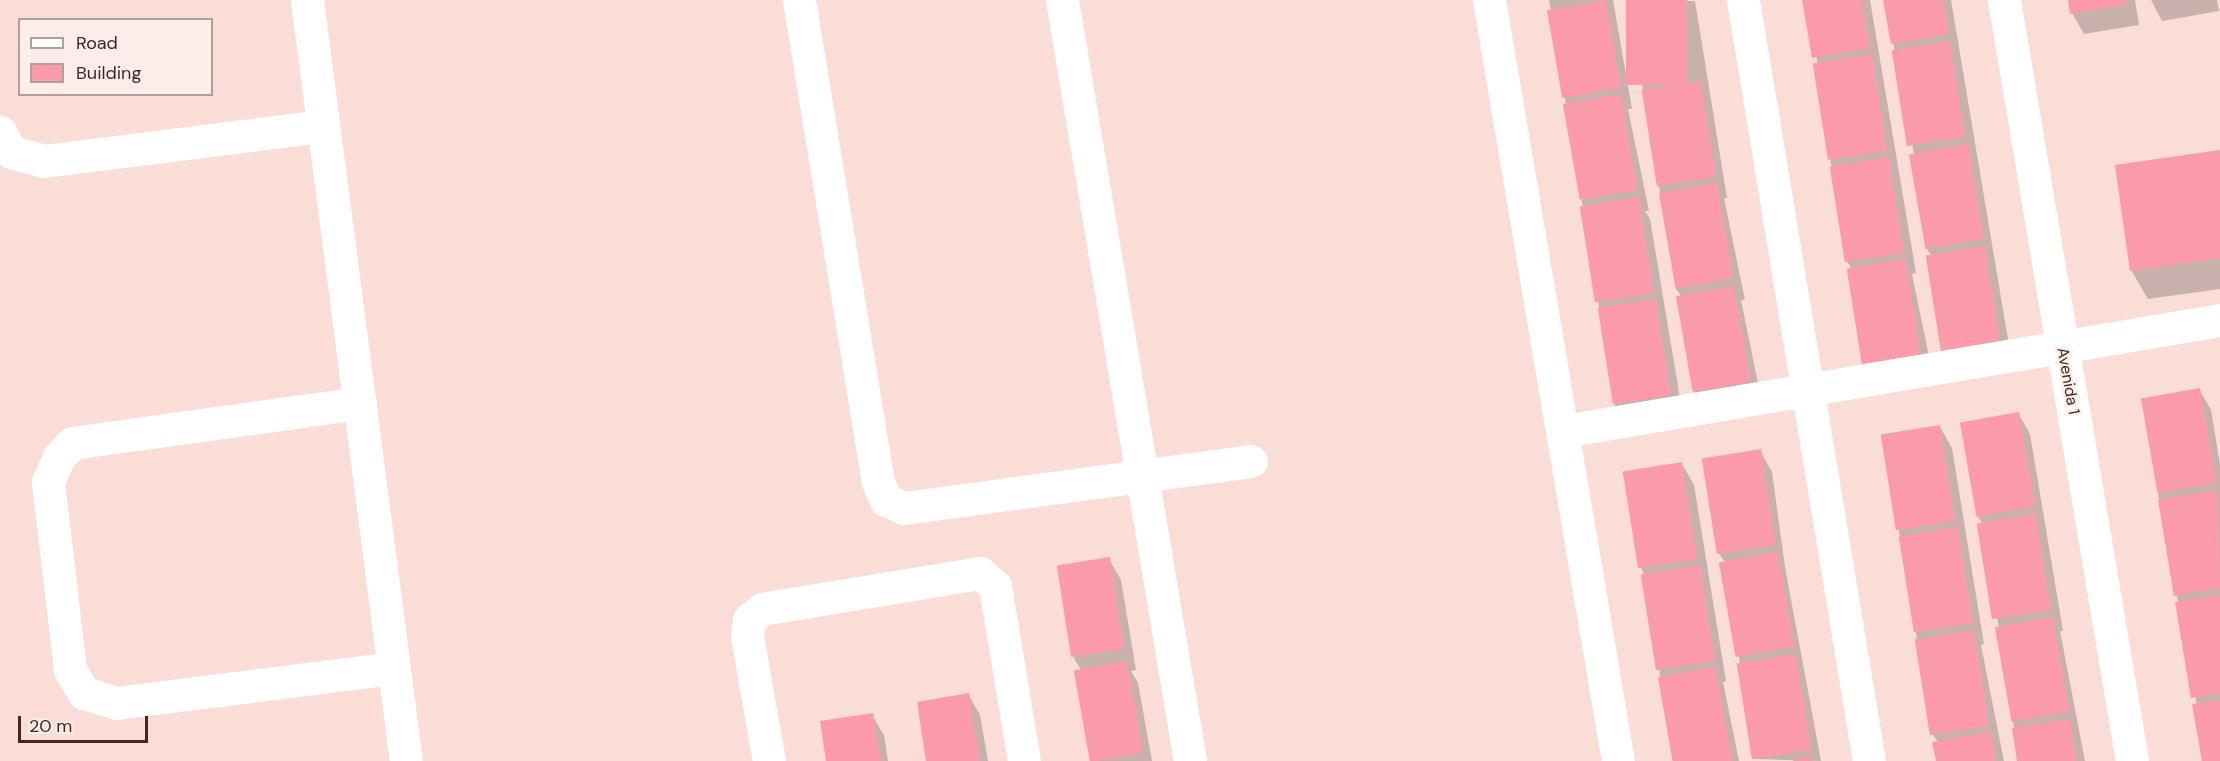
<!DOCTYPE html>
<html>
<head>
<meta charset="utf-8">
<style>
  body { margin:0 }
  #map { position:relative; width:2220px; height:761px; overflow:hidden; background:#faddd7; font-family:"DM Sans",sans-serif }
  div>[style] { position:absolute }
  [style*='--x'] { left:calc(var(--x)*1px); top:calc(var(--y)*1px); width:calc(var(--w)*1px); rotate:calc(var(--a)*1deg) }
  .shadow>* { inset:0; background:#0003 }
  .building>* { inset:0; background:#fb9ba9; transform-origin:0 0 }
  .minor>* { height:33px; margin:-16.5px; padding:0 16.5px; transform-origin:16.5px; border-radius:16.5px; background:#fff }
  span { translate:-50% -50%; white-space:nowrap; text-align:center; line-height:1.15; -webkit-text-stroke:4.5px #fcedeb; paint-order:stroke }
  .street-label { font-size:16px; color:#412722 }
  .legend { position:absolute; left:18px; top:18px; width:195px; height:78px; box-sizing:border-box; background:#fcedeb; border:2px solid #b19e9b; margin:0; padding:8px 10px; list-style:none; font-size:18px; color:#412722 }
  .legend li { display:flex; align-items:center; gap:12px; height:30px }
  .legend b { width:30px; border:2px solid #b19e9b }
  .scale { position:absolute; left:18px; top:716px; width:130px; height:27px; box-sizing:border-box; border:3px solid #412722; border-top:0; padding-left:8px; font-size:18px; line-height:21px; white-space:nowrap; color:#412722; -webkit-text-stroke:4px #fcedeb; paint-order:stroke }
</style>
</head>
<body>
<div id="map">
  <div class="shadow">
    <div style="clip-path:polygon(1549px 0,1613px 0,1632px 109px,1628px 109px,1649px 211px,1645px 211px,1650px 219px,1683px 416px,1627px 425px,1615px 405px)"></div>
    <div style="clip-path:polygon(1628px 0,1695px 1px,1727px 198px,1724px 198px,1745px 300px,1741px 300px,1762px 403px,1706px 412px,1694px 391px,1681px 296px,1676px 289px)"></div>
    <div style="clip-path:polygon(1804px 0,1870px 0,1916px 273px,1912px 274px,1933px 376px,1847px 262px,1815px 65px,1818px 65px)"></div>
    <div style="clip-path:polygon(1885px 0,1951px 0,2012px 363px,1926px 248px,1914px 154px)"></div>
    <div style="clip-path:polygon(2070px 0,2135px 0,2139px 25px,2084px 34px,2072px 13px)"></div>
    <div style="clip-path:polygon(2151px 0,2217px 0,2219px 11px,2162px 21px)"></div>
    <div style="clip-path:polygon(2220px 152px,2220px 289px,2148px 299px,2131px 270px)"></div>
    <div style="clip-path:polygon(2199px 389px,2211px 410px,2220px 464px,2220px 761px,2203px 761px,2197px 705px,2158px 493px)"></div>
    <div style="clip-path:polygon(2018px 413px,2030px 434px,2063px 631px,2060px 631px,2085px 761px,2019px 761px,1983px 524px,1978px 517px)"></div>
    <div style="clip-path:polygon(1940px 427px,1952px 448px,1984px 644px,1981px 645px,2004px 761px,1937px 761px,1938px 742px,1933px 735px,1883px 436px)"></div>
    <div style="clip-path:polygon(1760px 451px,1772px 472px,1785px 567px,1821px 761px,1754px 759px,1725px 562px,1720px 555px)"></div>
    <div style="clip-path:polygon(1682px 464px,1694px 485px,1726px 681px,1723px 682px,1739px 761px,1673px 761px,1645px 576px,1641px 568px)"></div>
    <div style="clip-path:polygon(1109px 559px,1121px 580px,1136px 670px,1131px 671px,1138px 683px,1152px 761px,1091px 761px,1076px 671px,1081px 670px,1074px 658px)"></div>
    <div style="clip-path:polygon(968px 694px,980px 715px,988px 761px,928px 761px)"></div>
    <div style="clip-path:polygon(872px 715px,884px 735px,888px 761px,828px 761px)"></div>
  </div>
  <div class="building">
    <div style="left:1606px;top:0;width:89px;height:60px;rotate:80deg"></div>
    <div style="left:1626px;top:0;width:61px;height:85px"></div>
    <div style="clip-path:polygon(1802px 0,1862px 0,1870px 48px,1812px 58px)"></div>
    <div style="clip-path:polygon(1883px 0,1943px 0,1949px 34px,1891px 44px)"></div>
    <div style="clip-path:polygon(2068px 0,2128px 0,2128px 4px,2070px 14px)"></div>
    <div style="left:1950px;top:41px;width:97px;height:59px;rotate:81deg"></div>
    <div style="left:1872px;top:54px;width:98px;height:60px;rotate:81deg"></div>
    <div style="left:1701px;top:81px;width:97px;height:60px;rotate:81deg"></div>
    <div style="left:1621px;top:94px;width:97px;height:59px;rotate:80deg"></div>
    <div style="left:1968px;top:144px;width:96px;height:60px;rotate:80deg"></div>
    <div style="clip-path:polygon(2220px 150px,2220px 258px,2130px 271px,2115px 165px)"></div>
    <div style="left:1889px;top:157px;width:97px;height:60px;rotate:81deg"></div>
    <div style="left:1717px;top:183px;width:97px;height:59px;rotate:80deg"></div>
    <div style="left:1639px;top:197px;width:97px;height:60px;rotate:81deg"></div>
    <div style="left:1985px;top:246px;width:97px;height:60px;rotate:81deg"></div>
    <div style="left:1906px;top:259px;width:97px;height:60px;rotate:81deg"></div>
    <div style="left:1734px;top:286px;width:97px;height:59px;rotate:80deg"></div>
    <div style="left:1656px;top:299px;width:97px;height:59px;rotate:81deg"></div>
    <div style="left:2200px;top:388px;width:96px;height:60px;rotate:80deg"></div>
    <div style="left:2019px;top:412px;width:96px;height:60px;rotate:80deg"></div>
    <div style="left:1940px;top:425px;width:97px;height:60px;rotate:81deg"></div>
    <div style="left:1761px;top:449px;width:97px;height:60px;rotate:81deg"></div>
    <div style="left:1682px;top:462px;width:98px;height:60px;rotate:81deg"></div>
    <div style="clip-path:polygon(2217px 490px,2220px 588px,2174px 596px,2158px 500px)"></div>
    <div style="left:2036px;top:514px;width:97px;height:60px;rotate:81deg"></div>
    <div style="left:1958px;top:527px;width:97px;height:60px;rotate:81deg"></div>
    <div style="left:1778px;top:552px;width:96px;height:60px;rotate:80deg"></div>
    <div style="left:1110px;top:557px;width:93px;height:54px;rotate:81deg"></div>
    <div style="left:1700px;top:565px;width:97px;height:60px;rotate:81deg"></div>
    <div style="clip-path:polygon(2220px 595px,2220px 693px,2191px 698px,2175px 602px)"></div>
    <div style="left:2053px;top:617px;width:96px;height:59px;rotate:80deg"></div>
    <div style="left:1974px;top:630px;width:97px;height:60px;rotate:81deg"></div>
    <div style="left:1796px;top:654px;width:97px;height:60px;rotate:81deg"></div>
    <div style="left:1127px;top:661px;width:93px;height:54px;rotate:80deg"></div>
    <div style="left:1716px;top:667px;width:95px;height:59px;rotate:80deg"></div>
    <div style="clip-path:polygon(969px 693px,980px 761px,926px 761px,917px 702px)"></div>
    <div style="clip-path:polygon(2220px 700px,2220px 761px,2202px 761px,2192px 704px)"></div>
    <div style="clip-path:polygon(873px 713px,881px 761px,826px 761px,820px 721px)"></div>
    <div style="clip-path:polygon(2070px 719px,2077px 761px,2017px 761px,2012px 728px)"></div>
    <div style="clip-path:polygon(1991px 732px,1996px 761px,1936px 761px,1932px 742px)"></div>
    <div style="clip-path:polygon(1812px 757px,1813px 761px,1793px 761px,1793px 760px)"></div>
  </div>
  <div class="minor">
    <div style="--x:307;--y:0;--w:767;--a:82.59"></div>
    <div style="--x:799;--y:0;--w:488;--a:80.7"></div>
    <div style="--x:878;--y:482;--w:20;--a:66"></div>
    <div style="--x:886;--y:500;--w:20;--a:24"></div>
    <div style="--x:904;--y:508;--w:350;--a:-7.7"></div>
    <div style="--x:1062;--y:0;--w:772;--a:80.45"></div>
    <div style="--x:1489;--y:0;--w:772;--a:80.38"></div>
    <div style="--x:1743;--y:0;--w:771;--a:80.6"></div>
    <div style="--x:2004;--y:0;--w:772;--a:80.45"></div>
    <div style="--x:0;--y:132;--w:23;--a:61"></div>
    <div style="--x:11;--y:152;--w:34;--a:15"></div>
    <div style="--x:44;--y:161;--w:281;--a:-7.2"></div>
    <div style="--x:360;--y:403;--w:291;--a:172.1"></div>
    <div style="--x:72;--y:443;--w:19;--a:133"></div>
    <div style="--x:59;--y:457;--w:27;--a:114"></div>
    <div style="--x:48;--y:482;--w:189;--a:83.3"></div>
    <div style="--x:70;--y:670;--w:27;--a:59"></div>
    <div style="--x:84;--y:693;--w:34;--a:17"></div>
    <div style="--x:116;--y:703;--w:280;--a:-7.2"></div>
    <div style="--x:1564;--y:431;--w:665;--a:-9.6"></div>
    <div style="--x:769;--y:761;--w:127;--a:-100"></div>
    <div style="--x:747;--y:636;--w:16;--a:-83"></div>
    <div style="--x:749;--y:620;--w:17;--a:-40"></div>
    <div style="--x:762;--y:609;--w:221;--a:-9.4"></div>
    <div style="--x:980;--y:573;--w:20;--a:41"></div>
    <div style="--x:995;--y:586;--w:177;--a:80.6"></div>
  </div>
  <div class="street-label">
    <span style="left:2068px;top:381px;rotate:80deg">Avenida 1</span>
  </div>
  <ul class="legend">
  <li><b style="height:8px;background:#fff"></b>Road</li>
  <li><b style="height:16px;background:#fb9ba9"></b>Building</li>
  </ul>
  <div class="scale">20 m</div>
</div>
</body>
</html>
